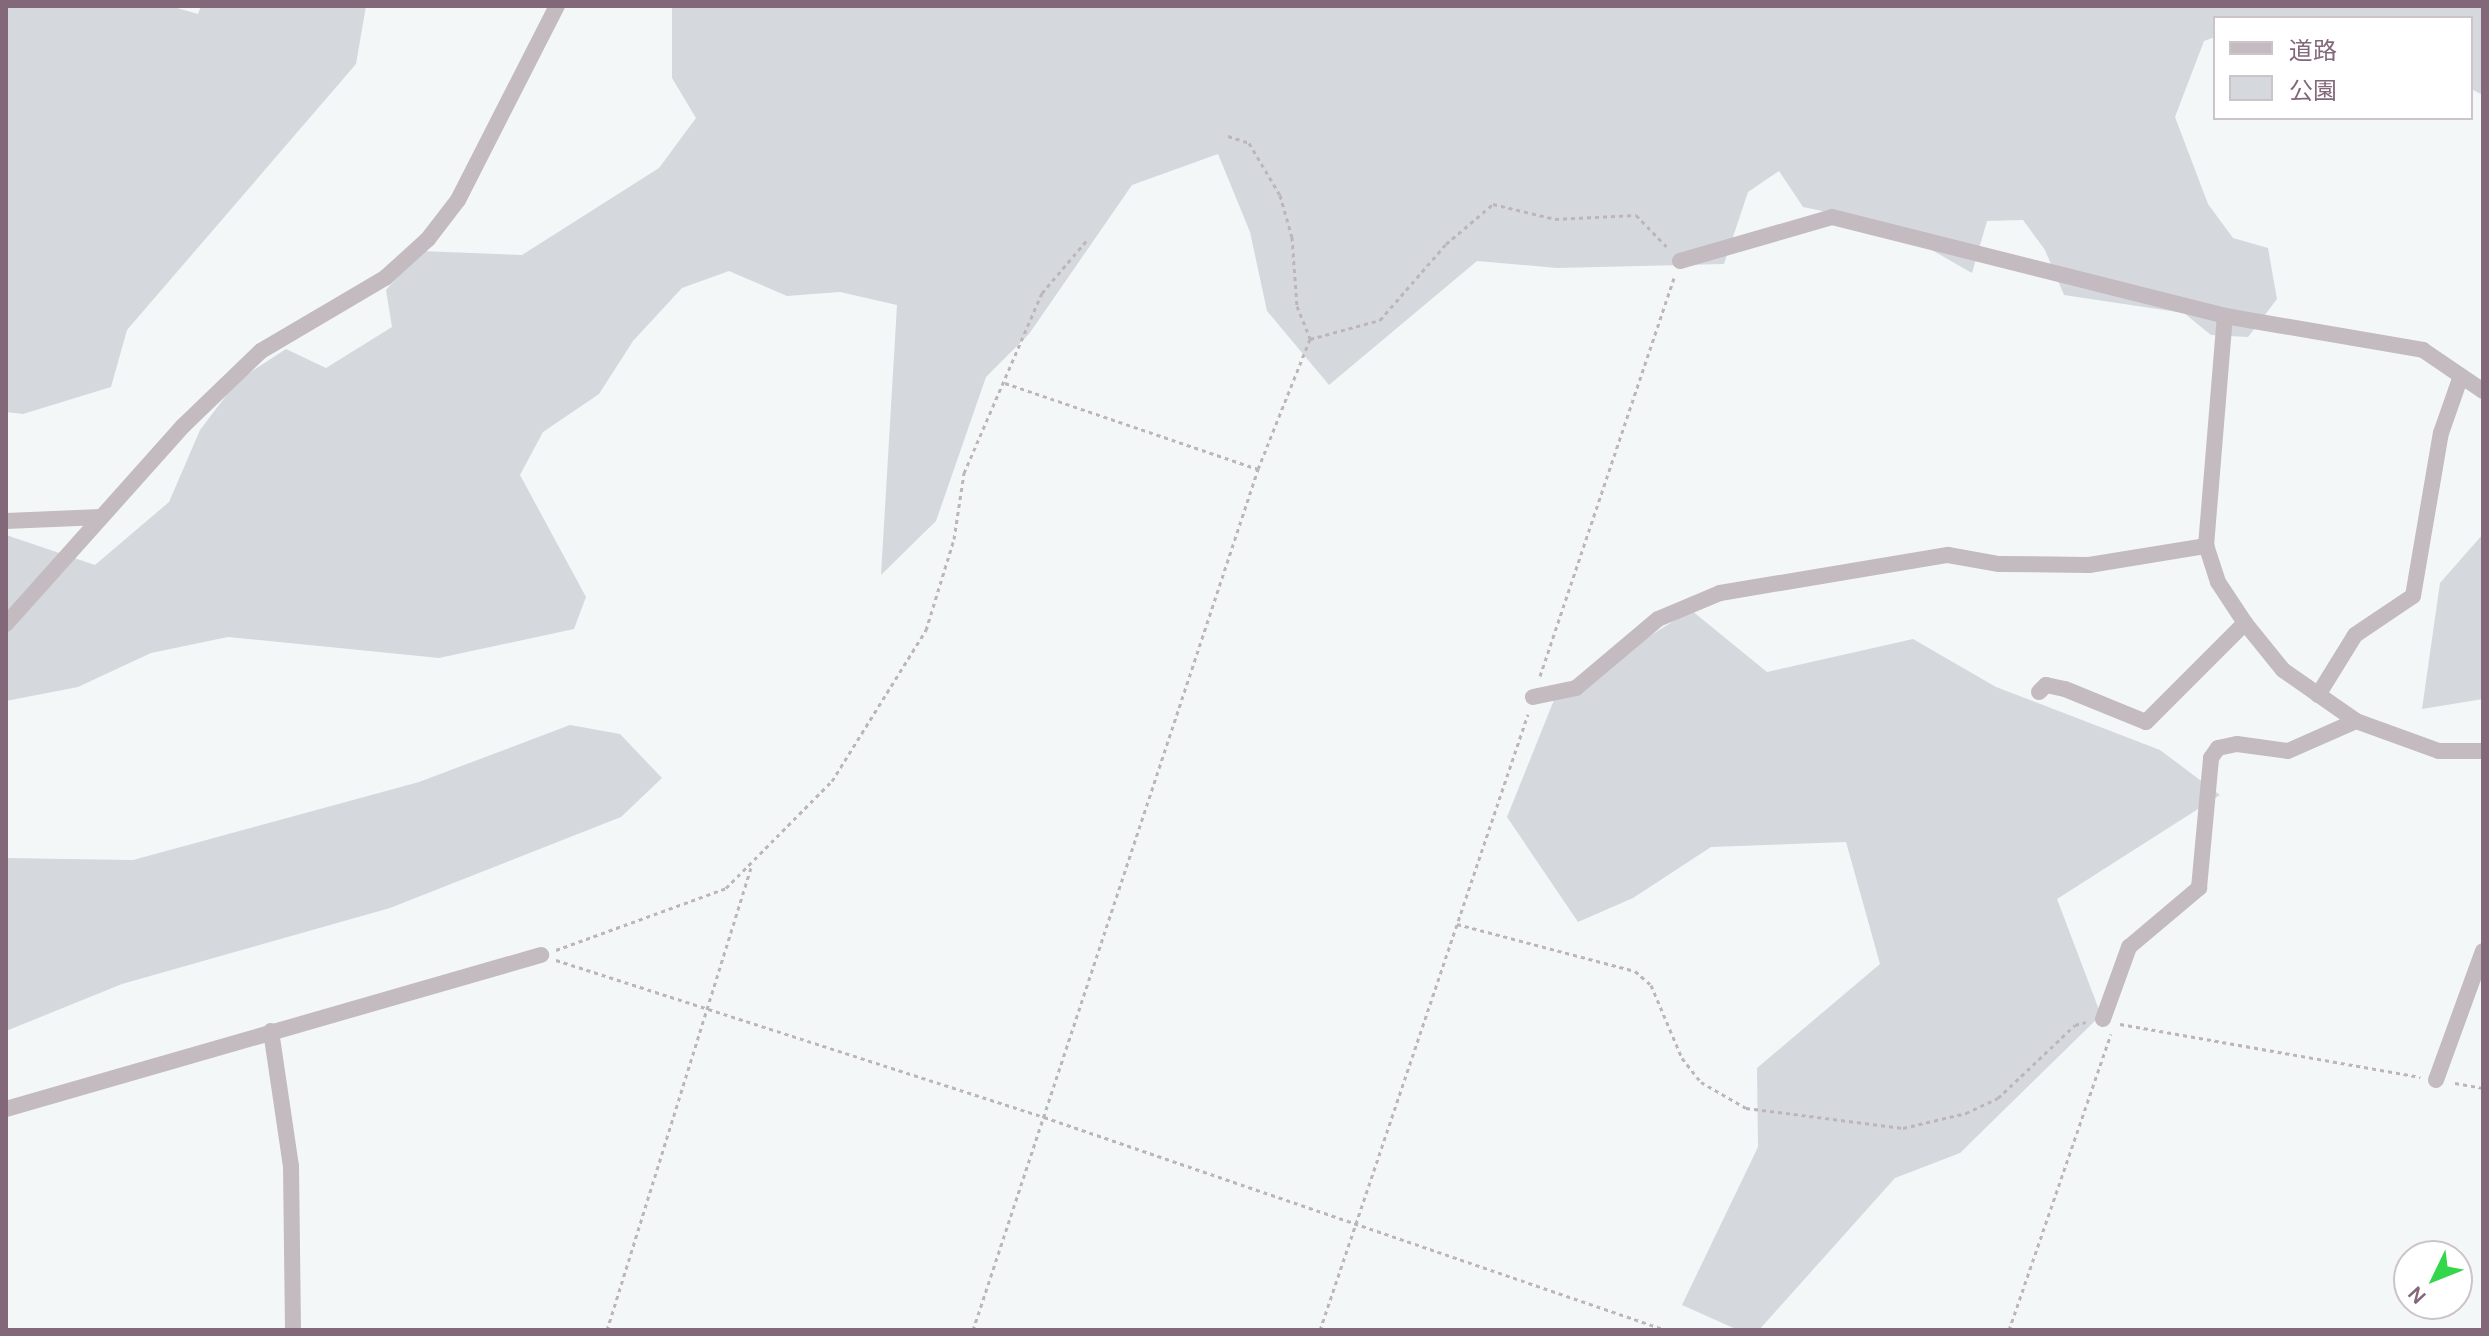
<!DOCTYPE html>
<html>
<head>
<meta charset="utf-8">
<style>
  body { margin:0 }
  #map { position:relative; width:2489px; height:1336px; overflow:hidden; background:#f4f7f7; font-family:Karla,"Noto Sans JP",sans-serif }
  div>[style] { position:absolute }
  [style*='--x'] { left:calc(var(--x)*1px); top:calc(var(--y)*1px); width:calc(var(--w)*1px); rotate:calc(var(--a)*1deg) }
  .green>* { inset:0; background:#d5d9dd }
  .path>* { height:3px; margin-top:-1.5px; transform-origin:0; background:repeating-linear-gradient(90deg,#bcb6ba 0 4px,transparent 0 8px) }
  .street>* { height:16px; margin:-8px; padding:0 8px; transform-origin:8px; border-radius:8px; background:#c3bbc0 }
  span { translate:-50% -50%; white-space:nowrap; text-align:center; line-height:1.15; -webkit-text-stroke:8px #fff; paint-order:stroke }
  .frame { position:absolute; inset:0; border:8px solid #836879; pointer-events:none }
  .legend { position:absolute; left:2213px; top:16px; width:260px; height:104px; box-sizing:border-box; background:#fff; border:2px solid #cdc3c9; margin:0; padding:10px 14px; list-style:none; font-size:24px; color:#836879 }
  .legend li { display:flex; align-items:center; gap:16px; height:40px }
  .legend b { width:40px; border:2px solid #cdc3c9 }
  .north { position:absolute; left:2393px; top:1240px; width:80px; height:80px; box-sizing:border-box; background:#fff; border:2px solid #cdc3c9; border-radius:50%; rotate:227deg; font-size:22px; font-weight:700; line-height:32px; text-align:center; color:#836879 }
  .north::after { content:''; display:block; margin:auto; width:28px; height:36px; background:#34d74c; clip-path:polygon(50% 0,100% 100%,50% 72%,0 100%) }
</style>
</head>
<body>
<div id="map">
  <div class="green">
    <div style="clip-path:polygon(6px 6px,170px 6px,198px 14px,201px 6px,366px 6px,356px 64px,127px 330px,111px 387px,23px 414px,6px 412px)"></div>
    <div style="clip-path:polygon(672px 6px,2483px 6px,2483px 95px,2471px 89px,2471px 18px,2215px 18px,2215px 37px,2204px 41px,2175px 117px,2208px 204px,2233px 238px,2268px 248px,2277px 299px,2248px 337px,2211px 335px,2184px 313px,2064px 295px,2045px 250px,2023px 220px,1987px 221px,1972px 273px,1888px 225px,1803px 207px,1779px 171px,1748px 192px,1724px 264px,1557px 268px,1477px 261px,1329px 385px,1267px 311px,1250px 232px,1218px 154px,1132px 185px,1029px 334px,986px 377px,936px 521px,881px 575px,897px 305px,840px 292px,787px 296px,729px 271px,682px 288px,633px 341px,599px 394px,543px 432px,520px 475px,586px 597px,574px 629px,439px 658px,228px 637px,151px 653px,78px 687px,6px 701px,6px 535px,95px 565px,169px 502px,200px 430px,238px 380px,286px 349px,326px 368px,392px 327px,386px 290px,420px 251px,522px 255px,659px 168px,696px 118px,672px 78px)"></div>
    <div style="clip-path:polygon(2483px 534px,2483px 699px,2422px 709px,2440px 583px)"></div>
    <div style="clip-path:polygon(1691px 610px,1767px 672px,1913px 639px,1996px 687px,2160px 750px,2220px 795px,2057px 899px,2101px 1015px,1960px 1153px,1895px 1178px,1759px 1330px,1738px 1330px,1682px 1305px,1758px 1147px,1757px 1068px,1880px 964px,1846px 842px,1711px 847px,1633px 898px,1578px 922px,1507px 817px,1556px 695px)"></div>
    <div style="clip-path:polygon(570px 725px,620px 734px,662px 778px,621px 817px,390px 908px,122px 984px,6px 1031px,6px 858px,133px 860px,419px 782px)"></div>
  </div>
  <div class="path">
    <div style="--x:1228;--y:136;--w:22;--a:18"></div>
    <div style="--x:1249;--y:143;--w:61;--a:59.2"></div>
    <div style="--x:1280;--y:195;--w:44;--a:74.1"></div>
    <div style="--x:1292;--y:237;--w:69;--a:85.9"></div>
    <div style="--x:1297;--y:306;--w:35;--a:68"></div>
    <div style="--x:1005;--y:383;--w:267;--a:18.8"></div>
    <div style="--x:1540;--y:676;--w:420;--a:-71.4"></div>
    <div style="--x:1457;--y:924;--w:184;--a:14.8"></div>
    <div style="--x:1635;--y:971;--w:21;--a:41"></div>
    <div style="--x:1651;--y:985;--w:79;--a:67"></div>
    <div style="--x:1682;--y:1058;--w:31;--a:52"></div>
    <div style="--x:1701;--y:1082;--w:52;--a:30"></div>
    <div style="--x:1746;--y:1108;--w:158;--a:7.3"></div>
    <div style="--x:1903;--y:1128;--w:65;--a:-13.4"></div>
    <div style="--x:1966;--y:1113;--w:35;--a:-25"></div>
    <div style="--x:1998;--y:1098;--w:106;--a:-43.5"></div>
    <div style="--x:2075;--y:1025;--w:11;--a:-15"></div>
    <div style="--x:556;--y:950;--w:181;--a:-20"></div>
    <div style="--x:726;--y:888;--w:151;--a:-45.3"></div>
    <div style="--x:832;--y:781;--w:178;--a:-58.1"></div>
    <div style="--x:926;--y:630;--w:95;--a:-72.9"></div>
    <div style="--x:954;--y:539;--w:67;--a:-81.4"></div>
    <div style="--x:964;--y:473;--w:196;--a:-66.6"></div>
    <div style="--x:1042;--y:293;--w:70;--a:-49.7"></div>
    <div style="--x:556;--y:960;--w:513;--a:17.83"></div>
    <div style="--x:1044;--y:1117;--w:657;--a:18.9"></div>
    <div style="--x:2120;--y:1024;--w:305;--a:10"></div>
    <div style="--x:2455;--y:1083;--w:28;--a:10"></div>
    <div style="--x:607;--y:1330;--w:488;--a:-72.7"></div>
    <div style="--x:973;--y:1330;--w:907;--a:-71.68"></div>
    <div style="--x:1258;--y:469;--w:140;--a:-68.2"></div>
    <div style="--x:1310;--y:339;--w:73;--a:-15.2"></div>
    <div style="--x:1380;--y:320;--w:101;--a:-49"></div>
    <div style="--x:1446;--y:244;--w:62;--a:-40.4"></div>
    <div style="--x:1493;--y:204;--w:64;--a:13.6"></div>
    <div style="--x:1555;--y:219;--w:81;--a:-2.8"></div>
    <div style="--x:1636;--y:215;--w:46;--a:45.9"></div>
    <div style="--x:1320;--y:1330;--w:650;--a:-71.34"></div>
    <div style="--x:2009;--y:1330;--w:313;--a:-71"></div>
  </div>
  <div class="street">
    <div style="--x:1680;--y:261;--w:158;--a:-16.1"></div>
    <div style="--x:1832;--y:217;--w:405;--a:14.1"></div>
    <div style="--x:2225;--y:316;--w:201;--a:9.7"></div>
    <div style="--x:2423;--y:350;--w:73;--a:34.3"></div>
    <div style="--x:6;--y:521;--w:95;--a:-2.4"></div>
    <div style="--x:2245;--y:623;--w:60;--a:51"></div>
    <div style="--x:2283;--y:670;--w:89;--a:34.9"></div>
    <div style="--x:2356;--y:721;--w:88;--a:19.9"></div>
    <div style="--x:2439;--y:751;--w:44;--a:0"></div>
    <div style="--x:6;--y:624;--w:266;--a:-48.2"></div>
    <div style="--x:183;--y:426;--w:108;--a:-43.9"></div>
    <div style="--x:261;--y:351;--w:144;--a:-30.5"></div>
    <div style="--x:385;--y:278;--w:58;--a:-42.2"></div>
    <div style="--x:428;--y:239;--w:49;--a:-52.4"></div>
    <div style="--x:458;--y:200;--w:218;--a:-63"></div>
    <div style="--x:2039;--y:692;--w:10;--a:-45"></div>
    <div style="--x:2046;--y:685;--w:19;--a:12"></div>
    <div style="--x:2065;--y:689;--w:87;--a:22.2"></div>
    <div style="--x:2146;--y:722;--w:140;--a:-45"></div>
    <div style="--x:2245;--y:623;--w:49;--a:-123.4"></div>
    <div style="--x:2218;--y:582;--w:38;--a:-108"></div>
    <div style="--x:2206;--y:546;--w:231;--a:-85.3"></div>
    <div style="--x:2318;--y:695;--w:70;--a:-58.3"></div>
    <div style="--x:2355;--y:635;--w:70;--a:-33.9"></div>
    <div style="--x:2413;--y:596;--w:165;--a:-80.3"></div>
    <div style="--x:2441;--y:433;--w:60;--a:-70.7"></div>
    <div style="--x:1533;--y:697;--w:44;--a:-11.8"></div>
    <div style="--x:1576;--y:688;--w:107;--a:-40.1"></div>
    <div style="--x:1658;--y:619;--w:67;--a:-22.8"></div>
    <div style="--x:1720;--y:593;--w:231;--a:-9.5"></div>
    <div style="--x:1948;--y:555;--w:52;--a:10"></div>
    <div style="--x:1999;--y:564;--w:90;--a:0.6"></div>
    <div style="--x:2089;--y:565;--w:119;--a:-9.2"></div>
    <div style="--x:2103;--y:1019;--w:77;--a:-70.1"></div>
    <div style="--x:2129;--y:947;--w:92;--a:-40.1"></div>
    <div style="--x:2199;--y:888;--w:131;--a:-84.7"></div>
    <div style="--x:2211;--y:758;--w:12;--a:-55"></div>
    <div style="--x:2218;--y:748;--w:19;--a:-12"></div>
    <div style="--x:2237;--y:744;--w:51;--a:7.8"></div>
    <div style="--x:2288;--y:751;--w:74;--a:-23.8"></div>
    <div style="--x:271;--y:1031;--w:136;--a:81.6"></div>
    <div style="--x:291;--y:1166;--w:164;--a:89.3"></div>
    <div style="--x:2436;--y:1080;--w:137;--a:-70"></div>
    <div style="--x:6;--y:1109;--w:557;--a:-16.06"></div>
  </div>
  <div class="frame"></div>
  <ul class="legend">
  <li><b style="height:10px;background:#c3bbc0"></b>道路</li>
  <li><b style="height:22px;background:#d5d9dd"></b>公園</li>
  </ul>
  <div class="north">N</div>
</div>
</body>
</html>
